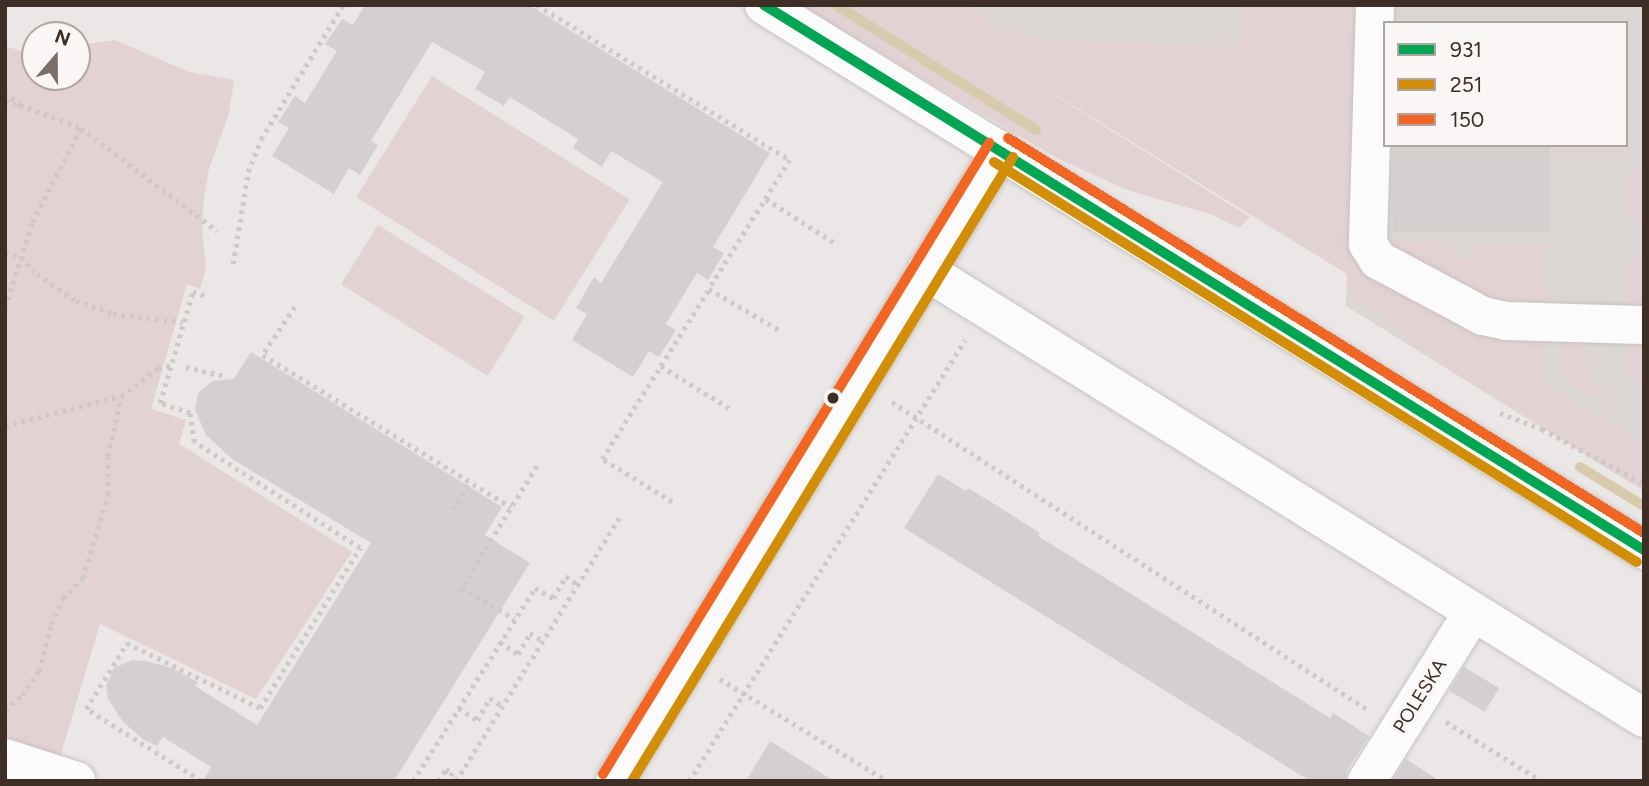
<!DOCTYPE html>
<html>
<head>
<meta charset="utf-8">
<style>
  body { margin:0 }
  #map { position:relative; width:1649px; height:786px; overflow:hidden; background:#ebe7e7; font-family:Figtree,sans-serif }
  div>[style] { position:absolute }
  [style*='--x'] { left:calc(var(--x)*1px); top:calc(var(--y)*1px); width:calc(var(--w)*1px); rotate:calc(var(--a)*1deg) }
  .built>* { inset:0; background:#dcd6d5 }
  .green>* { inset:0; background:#e3d2d3; transform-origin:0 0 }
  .stream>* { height:10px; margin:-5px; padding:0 5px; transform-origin:5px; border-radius:5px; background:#d7cbac }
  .building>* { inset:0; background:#d4d0d0; transform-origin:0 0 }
  .path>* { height:4.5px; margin-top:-2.25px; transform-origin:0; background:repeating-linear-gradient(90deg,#cec8c6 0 3.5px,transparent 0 8.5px) }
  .roads { filter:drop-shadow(0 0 2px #c7c3c3) drop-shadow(0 0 2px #c7c3c3) }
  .minor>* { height:38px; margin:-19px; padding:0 19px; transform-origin:19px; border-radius:19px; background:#fcfbfb }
  .bus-1>* { height:10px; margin:-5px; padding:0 5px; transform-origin:5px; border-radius:5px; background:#00a651 }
  .bus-2>* { height:10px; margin:-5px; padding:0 5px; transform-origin:5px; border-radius:5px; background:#d28e07 }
  .bus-3>* { height:10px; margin:-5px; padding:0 5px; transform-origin:5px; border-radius:5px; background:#f26522 }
  .dots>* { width:19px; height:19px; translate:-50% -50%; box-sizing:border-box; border:4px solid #faf6f6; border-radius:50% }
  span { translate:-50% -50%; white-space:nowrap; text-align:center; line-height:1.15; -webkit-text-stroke:7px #faf6f6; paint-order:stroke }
  .street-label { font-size:19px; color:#3e2e25 }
  .frame { position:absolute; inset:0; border:7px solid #3e2e25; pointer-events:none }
  .legend { position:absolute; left:1383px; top:21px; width:245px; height:126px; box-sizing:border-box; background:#faf6f6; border:2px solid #afa6a2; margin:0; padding:9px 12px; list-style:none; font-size:21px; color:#3e2e25 }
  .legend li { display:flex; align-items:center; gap:14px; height:35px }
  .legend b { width:35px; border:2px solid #afa6a2 }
  .north { position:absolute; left:21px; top:21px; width:70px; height:70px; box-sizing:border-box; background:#faf6f6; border:2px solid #afa6a2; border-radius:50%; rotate:20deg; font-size:19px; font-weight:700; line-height:28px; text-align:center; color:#3e2e25 }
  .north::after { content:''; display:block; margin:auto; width:24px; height:32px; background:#7b6f69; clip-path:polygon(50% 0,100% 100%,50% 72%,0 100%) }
</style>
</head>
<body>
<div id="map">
  <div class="built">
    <div style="clip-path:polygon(evenodd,909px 5px,1644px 5px,1644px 491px,1346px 306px,1347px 274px,909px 5px,1385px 23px,1626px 23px,1626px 145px,1385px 145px,1385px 23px)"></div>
  </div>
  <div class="green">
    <div style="clip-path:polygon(799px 5px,965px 5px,1000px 27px,1039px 40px,1239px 48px,1242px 5px,1357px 5px,1351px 249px,1355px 263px,1364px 271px,1545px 340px,1544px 384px,1644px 442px,1644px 491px,1440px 364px,1391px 323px,1347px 294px,1347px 273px,915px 8px,1250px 217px,1240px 227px,1234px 226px,1213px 215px,1127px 190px,1059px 159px)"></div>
    <div style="clip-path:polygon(115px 40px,189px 72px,234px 80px,229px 114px,209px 169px,204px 199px,202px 230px,206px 268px,200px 289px,187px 284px,151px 409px,186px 420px,179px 444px,352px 552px,256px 699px,100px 624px,60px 757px,5px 740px,5px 46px,35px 55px,35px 77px,77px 77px,77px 49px,80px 45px)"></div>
    <div style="left:432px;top:76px;width:233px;height:143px;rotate:32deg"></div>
    <div style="clip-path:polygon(1636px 167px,1644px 167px,1644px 219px,1640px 221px,1630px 218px,1626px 208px,1627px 181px)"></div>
    <div style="left:378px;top:225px;width:173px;height:70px;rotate:32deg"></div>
    <div style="clip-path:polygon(1385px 240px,1453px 242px,1453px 259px,1474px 260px,1475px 243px,1547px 245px,1545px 306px,1505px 306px,1397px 254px)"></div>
    <div style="clip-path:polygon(1638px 254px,1644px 259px,1641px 308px,1628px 306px,1624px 296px,1626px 263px)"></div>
    <div style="clip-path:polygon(1563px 340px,1580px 342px,1585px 346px,1591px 385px,1609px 405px,1566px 381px,1561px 372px)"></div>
    <div style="clip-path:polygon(1635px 342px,1644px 342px,1644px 386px,1628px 375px,1623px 361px,1623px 352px)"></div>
  </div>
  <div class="stream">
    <div style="--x:836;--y:5;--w:236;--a:32"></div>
    <div style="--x:1580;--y:467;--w:75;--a:31.4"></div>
  </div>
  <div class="building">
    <div style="clip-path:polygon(365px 5px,529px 5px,770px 153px,713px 247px,724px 253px,708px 280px,697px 273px,666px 324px,676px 330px,659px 357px,649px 351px,633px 377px,572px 340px,587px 314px,576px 308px,594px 277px,601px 283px,663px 182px,611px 151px,602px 167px,573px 148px,578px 139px,510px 97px,504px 106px,475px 89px,485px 72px,432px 42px,371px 141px,378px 145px,360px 175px,349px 168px,334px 194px,272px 156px,289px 128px,278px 122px,295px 96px,305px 103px,337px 51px,325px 44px,342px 19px,353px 25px)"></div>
    <div style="left:1393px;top:145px;width:157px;height:87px"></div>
    <div style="clip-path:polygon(251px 352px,502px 507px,485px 535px,530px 563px,394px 781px,203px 781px,211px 767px,163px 737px,157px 746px,144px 740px,123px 722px,108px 699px,106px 686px,114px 668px,132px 660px,146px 661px,172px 668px,198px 682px,195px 686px,257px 725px,371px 543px,232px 459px,206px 435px,195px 410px,198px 393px,213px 381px,234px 379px)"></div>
    <div style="clip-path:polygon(938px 474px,966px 491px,968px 488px,991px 502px,1040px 533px,1038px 536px,1330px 718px,1333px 713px,1369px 736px,1348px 769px,1345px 781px,1310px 781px,904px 528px)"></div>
    <div style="left:1464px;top:667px;width:41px;height:28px;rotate:31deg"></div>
    <div style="clip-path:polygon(770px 741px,834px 781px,746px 781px)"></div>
    <div style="clip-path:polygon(1406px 759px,1440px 781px,1393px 781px)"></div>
  </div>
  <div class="path">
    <div style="--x:537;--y:5;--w:297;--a:31.5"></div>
    <div style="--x:790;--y:160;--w:152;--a:122.1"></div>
    <div style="--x:709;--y:289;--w:83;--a:30.3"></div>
    <div style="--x:5;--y:92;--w:20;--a:41"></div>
    <div style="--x:20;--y:105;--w:65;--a:20.7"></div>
    <div style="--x:81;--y:128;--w:171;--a:37.1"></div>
    <div style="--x:5;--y:101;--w:11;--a:15"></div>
    <div style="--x:766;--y:199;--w:82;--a:32.5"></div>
    <div style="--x:5;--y:253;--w:16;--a:14"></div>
    <div style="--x:21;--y:257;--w:23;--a:47"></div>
    <div style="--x:37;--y:274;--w:47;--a:34.7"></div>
    <div style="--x:76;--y:301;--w:39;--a:19"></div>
    <div style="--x:113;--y:314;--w:70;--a:6.5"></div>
    <div style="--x:233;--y:264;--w:93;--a:-80.7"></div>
    <div style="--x:248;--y:172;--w:35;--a:-68"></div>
    <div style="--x:261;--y:139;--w:157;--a:-58.5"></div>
    <div style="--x:295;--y:307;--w:58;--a:123.7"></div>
    <div style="--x:263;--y:355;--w:291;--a:31.5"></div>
    <div style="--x:5;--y:308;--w:90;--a:-72.6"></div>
    <div style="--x:32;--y:222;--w:106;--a:-62.5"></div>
    <div style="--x:661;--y:366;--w:84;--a:31.8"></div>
    <div style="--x:186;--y:367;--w:37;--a:13"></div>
    <div style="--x:892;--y:402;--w:566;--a:32.88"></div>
    <div style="--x:1500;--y:413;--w:45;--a:20.9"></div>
    <div style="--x:1542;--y:429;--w:116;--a:28.3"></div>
    <div style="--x:5;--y:426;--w:120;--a:-14.5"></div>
    <div style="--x:121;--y:396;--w:46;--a:-37.1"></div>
    <div style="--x:158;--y:368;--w:13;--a:-9"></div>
    <div style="--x:672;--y:502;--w:82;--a:-148.4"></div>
    <div style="--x:602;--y:459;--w:201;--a:-57.8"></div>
    <div style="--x:453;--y:510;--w:33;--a:-59"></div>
    <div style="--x:462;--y:588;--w:61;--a:30.3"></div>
    <div style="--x:459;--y:592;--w:149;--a:-58.4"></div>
    <div style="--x:500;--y:642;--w:22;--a:34"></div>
    <div style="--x:518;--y:654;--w:24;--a:-60"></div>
    <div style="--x:530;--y:633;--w:15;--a:32"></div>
    <div style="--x:720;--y:679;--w:196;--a:31.4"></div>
    <div style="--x:459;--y:708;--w:22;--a:34"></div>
    <div style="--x:477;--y:720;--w:26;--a:-59"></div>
    <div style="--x:490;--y:698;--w:14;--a:34"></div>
    <div style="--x:5;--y:710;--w:23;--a:-41"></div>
    <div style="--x:22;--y:695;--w:29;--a:-55"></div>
    <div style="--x:39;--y:671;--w:49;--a:-75.7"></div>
    <div style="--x:51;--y:624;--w:29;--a:-65"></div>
    <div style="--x:63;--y:598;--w:28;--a:-45"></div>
    <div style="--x:83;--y:578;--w:88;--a:-73.4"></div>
    <div style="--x:108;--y:494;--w:38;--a:-90"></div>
    <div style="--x:108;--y:456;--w:61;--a:-77.8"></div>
    <div style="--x:1446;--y:722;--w:113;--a:31.6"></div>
    <div style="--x:201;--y:781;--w:136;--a:-147.9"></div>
    <div style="--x:86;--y:709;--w:78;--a:-58.2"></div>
    <div style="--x:127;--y:643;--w:148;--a:26"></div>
    <div style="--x:260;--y:708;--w:189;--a:-58"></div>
    <div style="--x:360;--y:548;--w:197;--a:-147.4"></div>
    <div style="--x:194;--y:442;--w:29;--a:-98"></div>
    <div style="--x:190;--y:413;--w:32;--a:-162"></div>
    <div style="--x:160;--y:403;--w:117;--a:-73.6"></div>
    <div style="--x:193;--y:291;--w:14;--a:21"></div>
    <div style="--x:413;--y:781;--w:228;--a:-57.7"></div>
    <div style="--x:535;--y:588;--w:21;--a:29"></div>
    <div style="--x:553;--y:598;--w:26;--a:-59"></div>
    <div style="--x:566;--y:576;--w:15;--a:37"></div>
    <div style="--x:438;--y:781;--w:14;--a:-56"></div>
    <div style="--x:446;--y:769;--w:8;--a:30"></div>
    <div style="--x:453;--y:773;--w:9;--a:122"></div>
    <div style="--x:456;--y:781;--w:312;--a:-58.2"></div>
    <div style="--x:689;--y:781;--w:520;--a:-57.96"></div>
  </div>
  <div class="roads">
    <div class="minor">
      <div style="--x:764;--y:5;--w:1035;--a:31.77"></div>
      <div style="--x:1375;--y:5;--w:239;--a:91.7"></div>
      <div style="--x:1368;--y:244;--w:19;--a:58"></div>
      <div style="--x:1378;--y:260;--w:119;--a:28.1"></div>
      <div style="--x:1483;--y:316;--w:24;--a:12"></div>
      <div style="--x:1506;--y:321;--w:138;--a:1.7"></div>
      <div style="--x:926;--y:271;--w:846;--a:31.9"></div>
      <div style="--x:5;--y:758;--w:75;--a:17.9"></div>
      <div style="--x:615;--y:781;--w:740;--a:-58.54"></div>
      <div style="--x:1367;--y:781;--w:199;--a:-57.9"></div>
    </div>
  </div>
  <div class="bus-1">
    <div style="--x:764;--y:5;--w:1035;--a:31.77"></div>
  </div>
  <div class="bus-2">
    <div style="--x:994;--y:162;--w:757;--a:31.89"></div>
    <div style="--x:632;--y:781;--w:731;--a:-58.59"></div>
  </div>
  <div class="bus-3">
    <div style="--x:1008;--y:138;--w:749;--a:31.84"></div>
    <div style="--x:603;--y:774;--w:740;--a:-58.54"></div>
  </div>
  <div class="dots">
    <div style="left:833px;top:398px;background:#3e2e25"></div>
  </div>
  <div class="street-label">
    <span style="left:1420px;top:696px;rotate:-58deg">POLESKA</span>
  </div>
  <div class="frame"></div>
  <ul class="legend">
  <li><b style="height:9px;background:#00a651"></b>931</li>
  <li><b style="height:9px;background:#d28e07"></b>251</li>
  <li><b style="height:9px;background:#f26522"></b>150</li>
  </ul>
  <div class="north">N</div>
</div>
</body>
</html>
